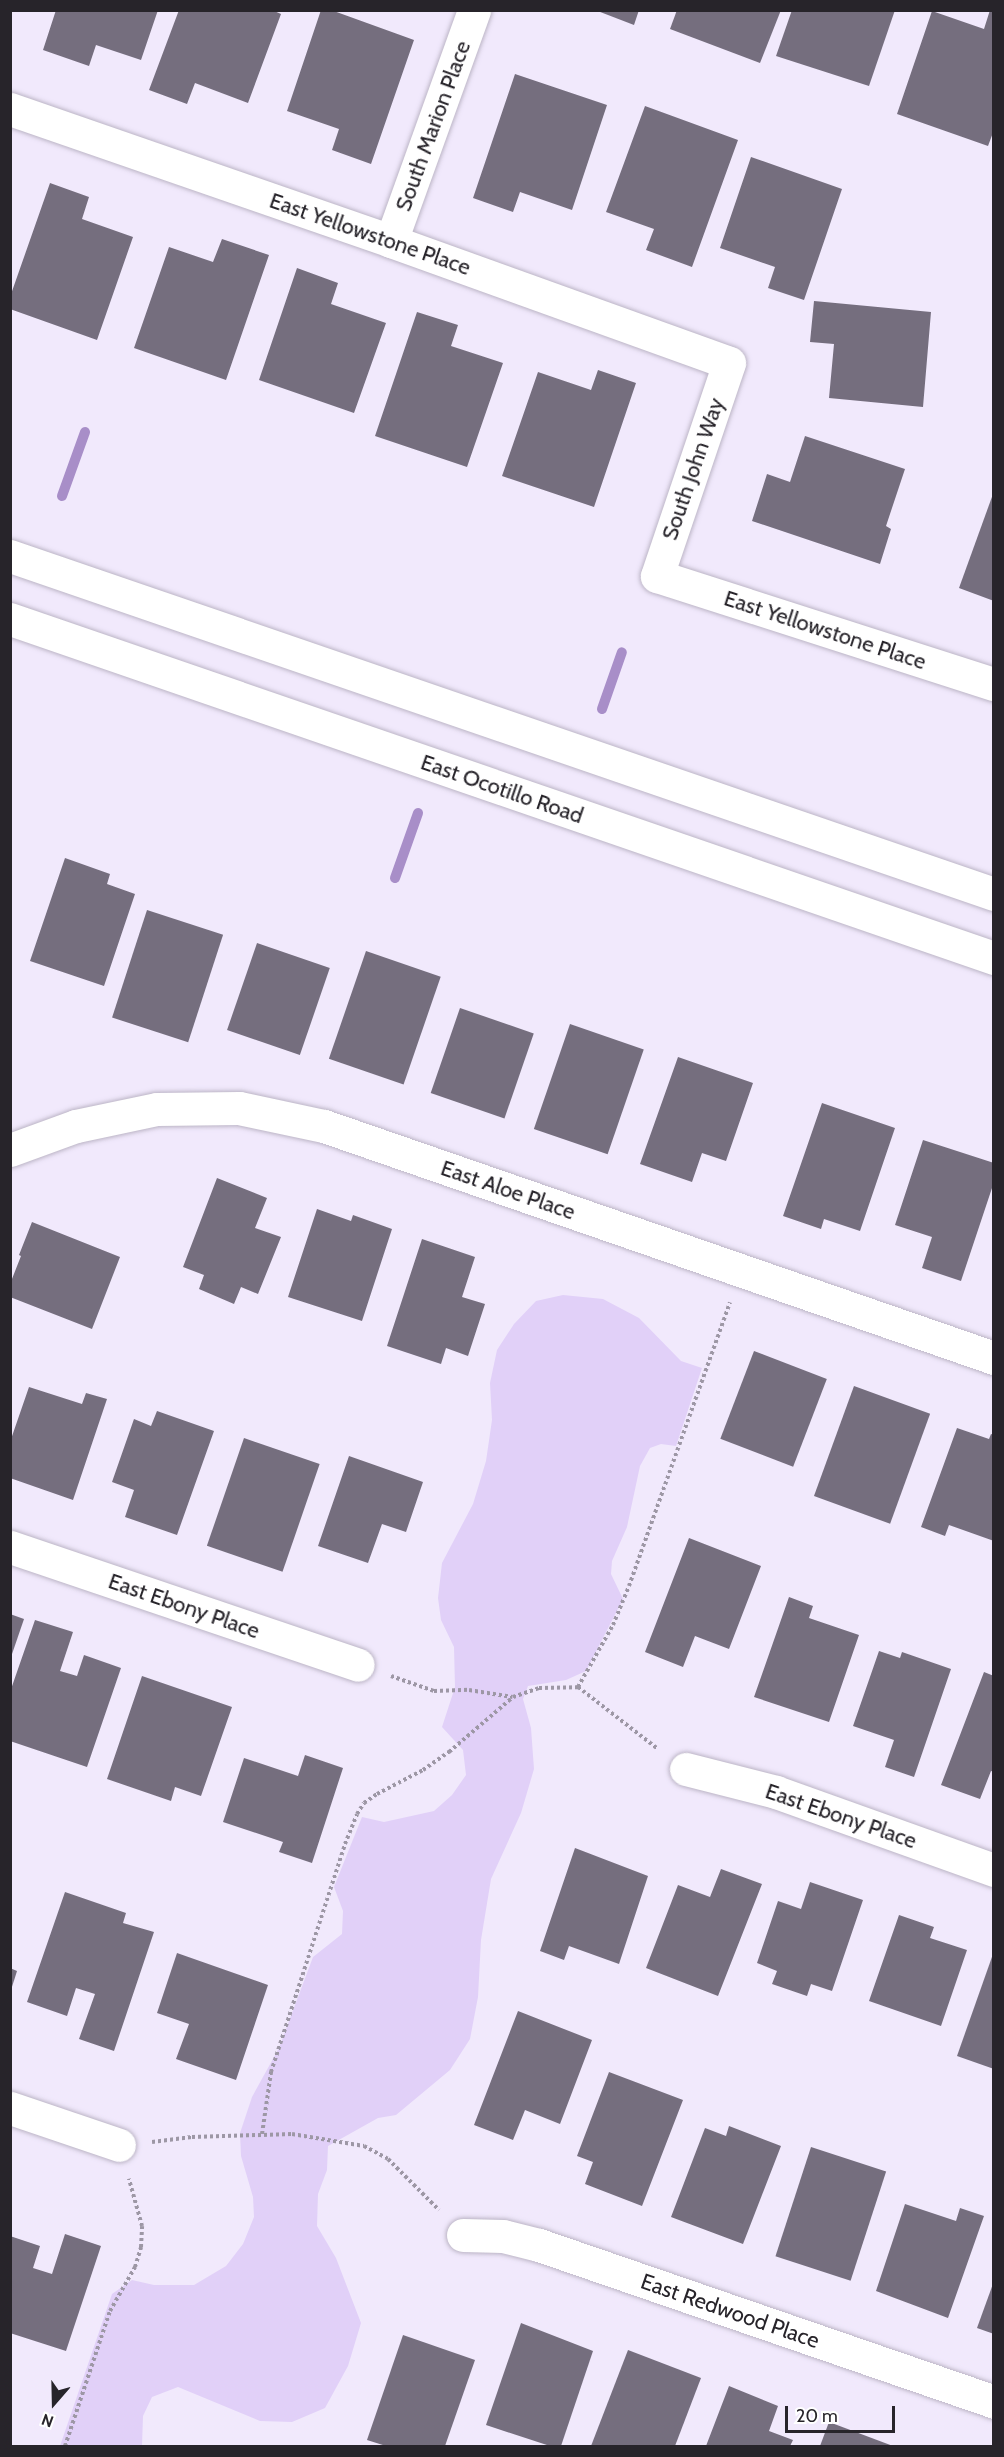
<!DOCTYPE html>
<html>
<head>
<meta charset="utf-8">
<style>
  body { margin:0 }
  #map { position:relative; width:1004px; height:2457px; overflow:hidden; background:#f1e9fc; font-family:Cabin,sans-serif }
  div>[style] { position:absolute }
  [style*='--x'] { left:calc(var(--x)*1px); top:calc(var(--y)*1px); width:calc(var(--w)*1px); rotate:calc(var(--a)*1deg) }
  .green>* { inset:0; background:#e1d0f8 }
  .stream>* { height:10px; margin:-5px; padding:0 5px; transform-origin:5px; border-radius:5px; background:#a88ec8 }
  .building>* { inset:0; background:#756e7e; transform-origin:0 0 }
  .path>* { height:4px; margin-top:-2px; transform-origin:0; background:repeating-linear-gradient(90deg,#9d97a5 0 3px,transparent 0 6px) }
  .roads { filter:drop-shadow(0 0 2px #bcb5c6) drop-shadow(0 0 2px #bcb5c6) }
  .minor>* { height:33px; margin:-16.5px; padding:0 16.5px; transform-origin:16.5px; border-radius:16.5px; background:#fff }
  .secondary>* { height:33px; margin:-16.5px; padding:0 16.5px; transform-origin:16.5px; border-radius:16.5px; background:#fff }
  span { translate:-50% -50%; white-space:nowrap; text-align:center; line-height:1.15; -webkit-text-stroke:4.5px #fff; paint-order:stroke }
  .street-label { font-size:22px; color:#27242a }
  .frame { position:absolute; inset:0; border:12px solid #27242a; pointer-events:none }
  .north { position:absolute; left:24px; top:2373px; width:60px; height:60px; -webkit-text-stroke:4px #fff; paint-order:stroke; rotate:200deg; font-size:16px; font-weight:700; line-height:24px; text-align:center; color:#27242a }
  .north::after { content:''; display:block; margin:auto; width:21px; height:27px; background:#27242a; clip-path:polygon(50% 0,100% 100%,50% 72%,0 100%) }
  .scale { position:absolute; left:785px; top:2406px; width:110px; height:27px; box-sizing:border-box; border:3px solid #27242a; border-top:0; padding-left:8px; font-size:18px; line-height:21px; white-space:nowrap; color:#27242a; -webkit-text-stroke:4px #fff; paint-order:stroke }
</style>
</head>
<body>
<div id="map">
  <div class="green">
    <div style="clip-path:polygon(563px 1295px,603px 1299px,639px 1318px,681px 1361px,702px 1368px,676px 1446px,661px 1444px,650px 1448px,640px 1466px,627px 1527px,612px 1561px,611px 1574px,623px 1599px,586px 1671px,566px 1680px,528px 1686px,523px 1699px,531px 1728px,534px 1769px,521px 1813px,491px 1879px,481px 1940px,478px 1997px,470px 2039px,450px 2070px,396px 2115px,378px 2118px,328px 2146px,327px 2170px,318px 2194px,317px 2226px,336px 2258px,361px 2323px,348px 2366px,325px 2408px,292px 2422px,260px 2421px,178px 2387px,152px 2397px,143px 2416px,142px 2446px,60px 2446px,112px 2294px,132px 2280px,154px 2285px,194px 2285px,226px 2266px,243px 2244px,254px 2217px,253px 2197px,241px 2156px,240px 2133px,252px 2097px,279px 2048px,313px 1957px,342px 1934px,343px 1911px,334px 1887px,362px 1817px,384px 1822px,434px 1811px,452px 1795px,466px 1775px,463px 1750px,442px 1727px,455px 1687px,454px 1647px,441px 1620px,438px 1598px,442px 1563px,473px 1504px,486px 1461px,492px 1420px,490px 1383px,497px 1350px,514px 1324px,536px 1301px)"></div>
  </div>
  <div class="stream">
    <div style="--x:62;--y:496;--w:68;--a:-70.2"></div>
    <div style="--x:602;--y:709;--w:60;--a:-70.7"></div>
    <div style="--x:395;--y:878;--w:69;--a:-70.5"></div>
  </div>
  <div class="building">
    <div style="clip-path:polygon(56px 10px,158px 10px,141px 60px,96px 45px,89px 66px,43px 50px)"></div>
    <div style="clip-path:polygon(179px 10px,272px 10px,281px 14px,248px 103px,195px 83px,187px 104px,149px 90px)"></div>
    <div style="clip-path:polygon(321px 10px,331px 10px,414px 40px,371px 164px,332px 150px,339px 129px,287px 111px)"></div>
    <div style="clip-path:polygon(595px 10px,639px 10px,634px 25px)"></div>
    <div style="clip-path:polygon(677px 10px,781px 10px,760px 63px,670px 29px)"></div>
    <div style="clip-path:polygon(792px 10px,895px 10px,869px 86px,776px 56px)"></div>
    <div style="clip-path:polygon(990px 10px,994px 10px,994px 130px,988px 146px,897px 114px,932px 11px,984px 29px)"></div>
    <div style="clip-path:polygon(515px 74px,607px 105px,572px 210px,520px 192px,513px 212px,473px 198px)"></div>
    <div style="clip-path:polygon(645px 106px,738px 140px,692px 267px,646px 250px,654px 229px,606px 212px)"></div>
    <div style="clip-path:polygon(751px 157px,842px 189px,804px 300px,768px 288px,775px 267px,720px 248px)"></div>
    <div style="clip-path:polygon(50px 183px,89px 197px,82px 219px,133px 237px,97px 340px,10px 309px,10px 297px)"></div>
    <div style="clip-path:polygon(222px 239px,269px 255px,226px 380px,134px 348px,169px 247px,213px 262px)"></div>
    <div style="clip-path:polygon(297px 268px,338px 283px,331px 304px,386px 323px,354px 413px,259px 380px)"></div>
    <div style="clip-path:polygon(814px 301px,931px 312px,923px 407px,829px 398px,834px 344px,810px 342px)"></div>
    <div style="clip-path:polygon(417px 312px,458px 325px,451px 346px,503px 363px,467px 467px,375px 436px)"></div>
    <div style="clip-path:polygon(598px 370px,636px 383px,594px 507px,502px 476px,538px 372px,591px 390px)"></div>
    <div style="clip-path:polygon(805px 436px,905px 469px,886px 526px,891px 529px,880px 564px,752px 521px,767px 474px,790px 482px)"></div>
    <div style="clip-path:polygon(993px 494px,994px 494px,994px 601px,959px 588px)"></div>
    <div style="clip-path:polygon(65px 858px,110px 874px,107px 884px,135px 894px,104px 986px,30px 961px)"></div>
    <div style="left:147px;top:910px;width:80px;height:113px;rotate:18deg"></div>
    <div style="left:257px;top:943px;width:77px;height:92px;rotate:19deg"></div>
    <div style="left:366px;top:951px;width:79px;height:114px;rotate:19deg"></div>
    <div style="left:460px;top:1008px;width:78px;height:90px;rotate:19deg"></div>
    <div style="left:570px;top:1024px;width:78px;height:111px;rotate:19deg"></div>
    <div style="clip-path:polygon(678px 1057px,753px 1083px,726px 1161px,702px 1153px,692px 1182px,640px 1164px)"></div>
    <div style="clip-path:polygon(822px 1103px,895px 1128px,860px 1231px,824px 1219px,821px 1229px,783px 1216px)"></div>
    <div style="clip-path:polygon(923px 1140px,994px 1163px,994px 1182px,961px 1281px,922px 1268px,932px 1237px,895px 1225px)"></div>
    <div style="clip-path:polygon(217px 1178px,267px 1198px,255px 1228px,281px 1237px,258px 1294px,241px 1287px,234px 1304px,199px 1289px,204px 1275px,183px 1267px)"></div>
    <div style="clip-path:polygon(317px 1209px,351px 1221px,353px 1215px,392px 1229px,362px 1321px,288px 1297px)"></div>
    <div style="clip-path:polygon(32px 1222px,120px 1257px,92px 1329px,10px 1297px,10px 1284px,21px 1256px,19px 1255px)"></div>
    <div style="clip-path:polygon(422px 1239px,475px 1257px,462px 1297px,485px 1304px,468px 1356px,446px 1348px,441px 1364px,387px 1346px)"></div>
    <div style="left:754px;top:1351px;width:78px;height:94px;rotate:21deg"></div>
    <div style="left:854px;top:1386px;width:81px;height:117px;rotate:20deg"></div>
    <div style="clip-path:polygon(29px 1387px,82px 1404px,86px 1393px,107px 1399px,73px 1500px,10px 1478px,10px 1442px)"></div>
    <div style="clip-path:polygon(157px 1411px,214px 1431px,177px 1535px,125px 1517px,134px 1490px,112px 1482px,134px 1419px,151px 1426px)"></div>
    <div style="clip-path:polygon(957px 1428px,989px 1439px,991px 1434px,994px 1435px,994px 1541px,949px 1525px,945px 1536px,921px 1527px)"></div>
    <div style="left:244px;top:1438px;width:80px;height:114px;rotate:19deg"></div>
    <div style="clip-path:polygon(349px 1456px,423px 1482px,406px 1532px,382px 1524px,368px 1563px,318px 1546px)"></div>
    <div style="clip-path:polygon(689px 1538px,761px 1566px,729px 1649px,695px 1636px,683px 1667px,645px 1652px)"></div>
    <div style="clip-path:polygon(789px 1597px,813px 1606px,809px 1618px,859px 1635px,829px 1722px,754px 1697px)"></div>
    <div style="clip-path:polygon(10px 1614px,24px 1619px,11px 1657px,10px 1657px)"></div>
    <div style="clip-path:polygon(35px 1620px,73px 1632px,60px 1671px,77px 1676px,84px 1655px,121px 1668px,87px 1767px,10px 1741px,10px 1692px)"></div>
    <div style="clip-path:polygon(879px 1651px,900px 1658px,902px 1652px,951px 1669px,914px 1777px,885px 1767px,894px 1740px,853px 1726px)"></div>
    <div style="clip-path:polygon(984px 1672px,994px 1676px,994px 1772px,991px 1771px,980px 1799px,941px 1785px)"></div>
    <div style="clip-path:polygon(142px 1676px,232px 1707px,201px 1796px,175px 1787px,171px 1801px,107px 1779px)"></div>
    <div style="clip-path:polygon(305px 1755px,343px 1768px,312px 1863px,279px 1852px,283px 1842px,223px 1822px,244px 1758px,298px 1776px)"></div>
    <div style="clip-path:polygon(575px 1848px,648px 1876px,619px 1964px,569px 1946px,564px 1960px,540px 1951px)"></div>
    <div style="clip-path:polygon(721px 1869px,762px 1884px,718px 1996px,646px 1968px,678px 1885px,710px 1897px)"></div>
    <div style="clip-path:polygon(810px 1882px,863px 1900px,832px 1991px,811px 1984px,807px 1996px,772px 1984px,777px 1971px,757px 1963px,778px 1901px,801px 1909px)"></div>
    <div style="clip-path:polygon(65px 1892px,126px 1913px,123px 1923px,154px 1932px,114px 2051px,79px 2039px,95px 1994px,76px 1988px,67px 2016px,27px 2002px)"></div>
    <div style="clip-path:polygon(899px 1915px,934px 1927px,930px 1938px,967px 1950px,941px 2026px,869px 2001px)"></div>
    <div style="clip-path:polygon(177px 1953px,268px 1985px,236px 2080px,176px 2059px,189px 2024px,157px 2013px)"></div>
    <div style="clip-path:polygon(993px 1954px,994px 1954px,994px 2069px,957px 2056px)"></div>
    <div style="clip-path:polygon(10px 1968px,17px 1971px,11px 1990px,10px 1990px)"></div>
    <div style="clip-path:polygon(518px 2011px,592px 2040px,560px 2124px,525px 2110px,513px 2140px,474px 2125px)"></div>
    <div style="clip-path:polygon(609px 2072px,683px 2100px,642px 2206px,585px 2184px,593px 2162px,577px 2156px)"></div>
    <div style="clip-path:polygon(729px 2126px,781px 2146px,743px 2244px,671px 2217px,705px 2128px,726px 2136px)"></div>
    <div style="left:811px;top:2147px;width:79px;height:115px;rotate:18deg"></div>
    <div style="clip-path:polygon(905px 2204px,956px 2221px,960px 2208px,984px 2216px,948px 2318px,876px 2291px)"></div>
    <div style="clip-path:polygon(65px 2234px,101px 2246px,66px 2351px,10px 2333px,10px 2236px,40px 2246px,33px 2268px,52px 2274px)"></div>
    <div style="clip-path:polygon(994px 2281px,994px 2334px,977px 2328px)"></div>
    <div style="clip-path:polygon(521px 2323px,593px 2351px,561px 2446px,550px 2446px,486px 2425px)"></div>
    <div style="clip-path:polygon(403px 2335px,475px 2360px,445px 2446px,386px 2446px,367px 2440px)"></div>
    <div style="clip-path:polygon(628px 2350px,701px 2378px,675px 2446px,591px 2446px)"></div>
    <div style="clip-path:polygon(729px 2386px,778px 2406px,769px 2431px,793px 2440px,790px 2446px,706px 2446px)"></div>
    <div style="clip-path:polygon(829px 2422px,893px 2446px,820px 2446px)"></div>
  </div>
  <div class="path">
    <div style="--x:391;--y:1676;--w:46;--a:19.2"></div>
    <div style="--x:434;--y:1691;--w:35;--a:-2"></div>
    <div style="--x:469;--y:1690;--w:44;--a:9.2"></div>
    <div style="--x:578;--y:1687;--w:101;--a:37.8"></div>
    <div style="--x:262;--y:2134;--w:63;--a:-81.7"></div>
    <div style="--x:271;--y:2072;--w:240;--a:-72"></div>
    <div style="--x:345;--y:1844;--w:32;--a:-68"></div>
    <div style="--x:357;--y:1814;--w:13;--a:-58"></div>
    <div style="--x:364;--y:1803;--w:16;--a:-35"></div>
    <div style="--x:377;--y:1794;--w:52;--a:-27.6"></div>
    <div style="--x:423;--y:1770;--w:32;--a:-35"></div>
    <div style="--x:449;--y:1752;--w:84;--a:-40.7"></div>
    <div style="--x:513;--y:1697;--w:28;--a:-19"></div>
    <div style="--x:539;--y:1688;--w:39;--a:-1"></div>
    <div style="--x:578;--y:1687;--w:71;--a:-60.6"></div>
    <div style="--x:613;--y:1625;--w:42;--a:-67.7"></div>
    <div style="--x:629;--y:1586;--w:301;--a:-70.4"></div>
    <div style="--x:152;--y:2142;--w:40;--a:-7.1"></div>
    <div style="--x:192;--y:2137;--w:100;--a:-1.7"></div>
    <div style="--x:292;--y:2134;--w:73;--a:9.5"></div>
    <div style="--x:364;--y:2146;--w:27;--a:28"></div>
    <div style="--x:388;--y:2159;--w:72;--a:45"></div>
    <div style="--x:65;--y:2446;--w:142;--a:-71.6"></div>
    <div style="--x:110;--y:2311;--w:51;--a:-60.4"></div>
    <div style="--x:135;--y:2267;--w:21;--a:-73"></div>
    <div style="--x:141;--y:2247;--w:21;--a:-87"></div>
    <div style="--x:142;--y:2226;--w:49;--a:-105.5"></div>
  </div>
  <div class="roads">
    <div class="minor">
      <div style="--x:10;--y:109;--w:403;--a:19.1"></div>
      <div style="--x:391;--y:241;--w:359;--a:19.8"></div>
      <div style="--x:729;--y:363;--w:225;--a:108.7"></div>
      <div style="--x:657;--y:576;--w:354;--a:17.8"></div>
      <div style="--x:391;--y:241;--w:245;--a:-70.2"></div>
      <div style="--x:10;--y:1150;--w:70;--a:-20"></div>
      <div style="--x:76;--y:1126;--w:83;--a:-11.9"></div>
      <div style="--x:157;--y:1109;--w:82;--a:-0.7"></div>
      <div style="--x:239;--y:1108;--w:87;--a:12"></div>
      <div style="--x:324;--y:1126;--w:709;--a:19.1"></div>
      <div style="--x:10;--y:1547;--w:367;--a:18.7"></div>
      <div style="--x:686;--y:1769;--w:93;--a:14.3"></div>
      <div style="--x:776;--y:1792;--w:232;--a:19.7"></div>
      <div style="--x:10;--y:2108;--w:115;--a:18.7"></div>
      <div style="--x:463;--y:2235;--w:40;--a:1.4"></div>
      <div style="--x:503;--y:2236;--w:37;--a:14"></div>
      <div style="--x:539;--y:2245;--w:481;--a:19"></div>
    </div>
    <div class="secondary">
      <div style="--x:10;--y:556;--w:1040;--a:18.96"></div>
      <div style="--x:10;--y:619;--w:1041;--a:19.01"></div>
    </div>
  </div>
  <div class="street-label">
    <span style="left:433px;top:126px;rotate:-70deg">South Marion Place</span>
    <span style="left:370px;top:234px;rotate:19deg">East Yellowstone Place</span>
    <span style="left:693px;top:469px;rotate:-71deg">South John Way</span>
    <span style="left:825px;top:630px;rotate:18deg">East Yellowstone Place</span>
    <span style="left:502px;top:789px;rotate:19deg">East Ocotillo Road</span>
    <span style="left:508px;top:1190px;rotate:19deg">East Aloe Place</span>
    <span style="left:184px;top:1606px;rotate:19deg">East Ebony Place</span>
    <span style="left:841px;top:1816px;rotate:19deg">East Ebony Place</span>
    <span style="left:730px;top:2311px;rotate:19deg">East Redwood Place</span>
  </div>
  <div class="frame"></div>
  <div class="north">N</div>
  <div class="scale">20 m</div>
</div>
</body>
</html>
